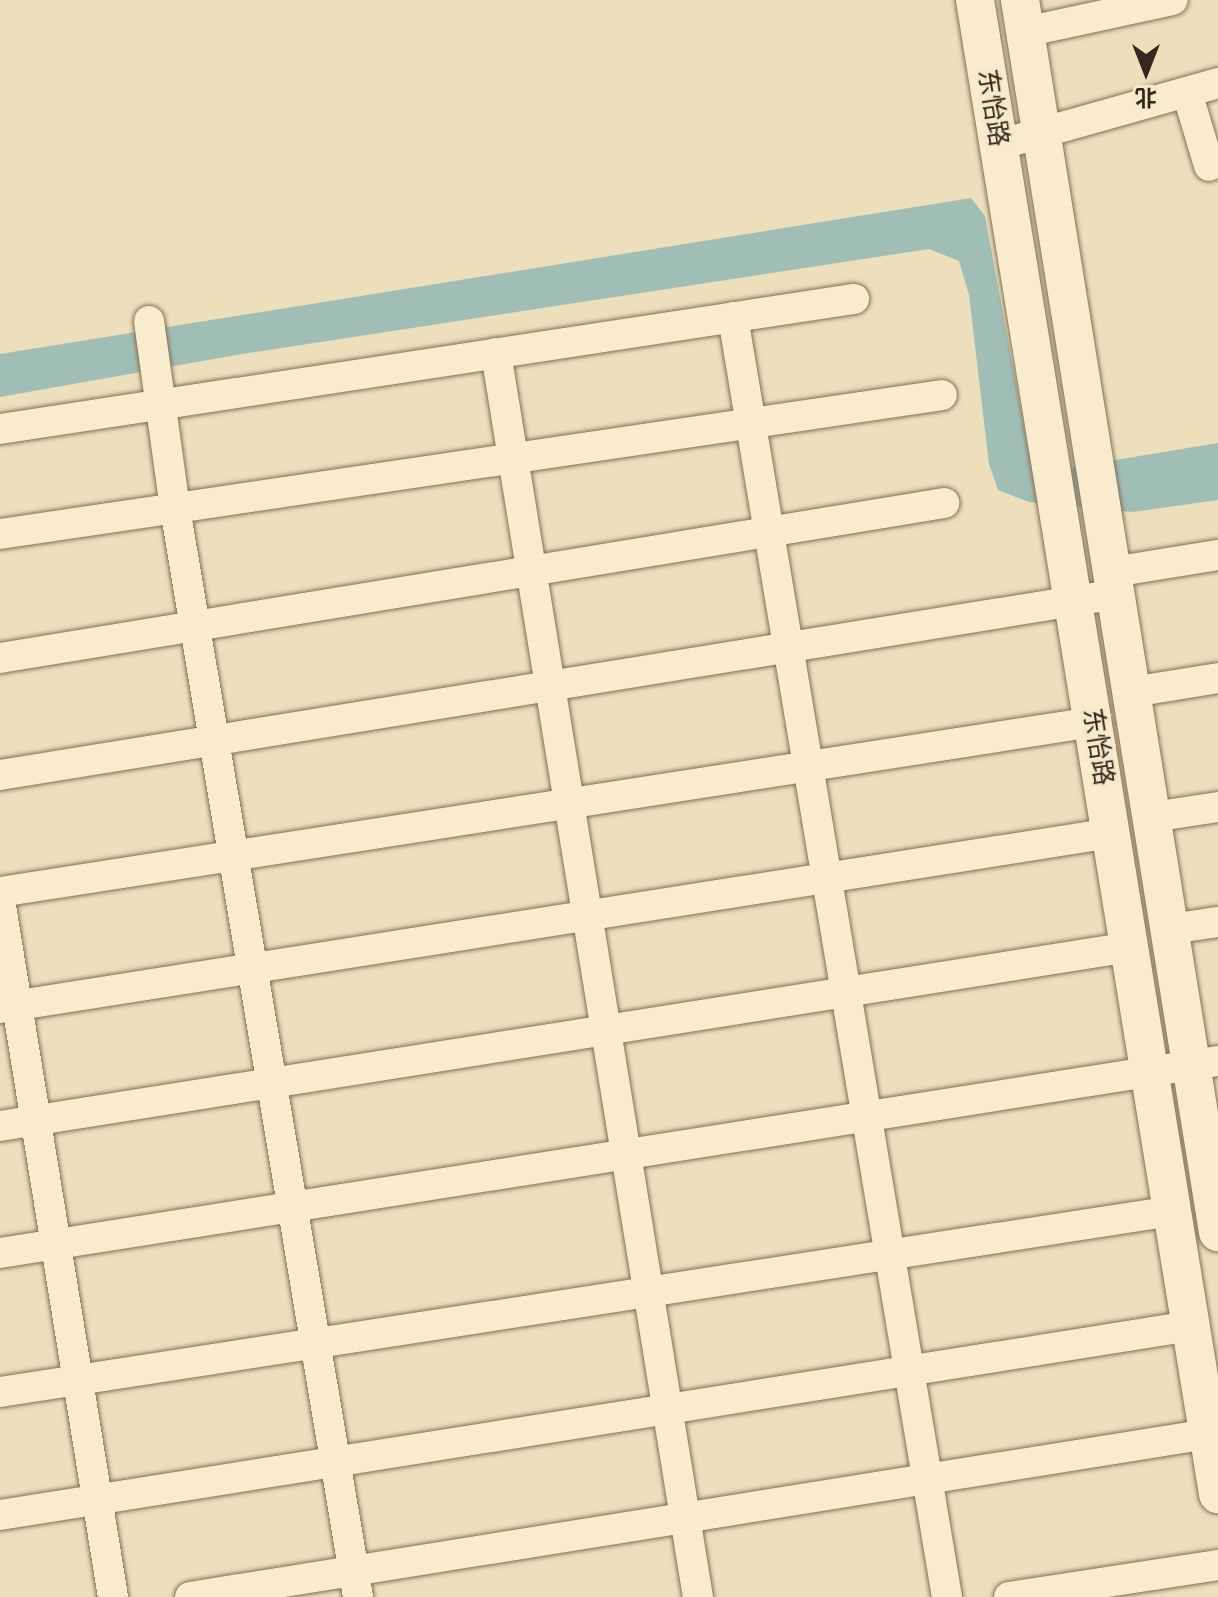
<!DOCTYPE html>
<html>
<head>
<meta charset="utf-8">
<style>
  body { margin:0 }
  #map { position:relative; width:1218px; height:1597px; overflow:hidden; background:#eddfbc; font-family:Spectral,"Noto Sans SC",serif }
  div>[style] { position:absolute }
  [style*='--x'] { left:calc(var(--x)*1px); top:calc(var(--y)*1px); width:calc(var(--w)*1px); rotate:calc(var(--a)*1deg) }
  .water>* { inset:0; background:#a0beb5 }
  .roads { filter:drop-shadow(0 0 2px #856f55) drop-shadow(0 0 2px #856f55) }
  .minor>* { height:30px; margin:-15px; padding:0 15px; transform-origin:15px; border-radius:15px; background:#f9ecce }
  .tertiary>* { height:38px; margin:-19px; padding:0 19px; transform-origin:19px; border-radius:19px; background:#f9ecce }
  span { translate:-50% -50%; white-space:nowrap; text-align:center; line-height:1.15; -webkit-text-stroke:7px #f5e9cb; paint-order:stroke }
  .street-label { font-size:26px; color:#34271b }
  .north { position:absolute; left:1106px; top:32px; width:80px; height:80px; -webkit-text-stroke:6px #f5e9cb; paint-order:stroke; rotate:180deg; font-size:22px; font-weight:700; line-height:32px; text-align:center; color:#34271b }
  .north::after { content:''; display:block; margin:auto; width:28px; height:36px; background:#34271b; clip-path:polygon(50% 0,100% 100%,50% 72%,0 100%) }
</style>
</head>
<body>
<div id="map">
  <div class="water">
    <div style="clip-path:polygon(971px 198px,985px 216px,1030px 459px,1067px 468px,1218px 443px,1218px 500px,1133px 512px,1029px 502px,998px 490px,989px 464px,969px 295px,959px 261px,929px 249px,242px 354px,0 397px,0 354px)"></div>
  </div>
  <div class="roads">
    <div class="minor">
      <div style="--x:1025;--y:32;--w:151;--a:-12.2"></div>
      <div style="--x:1187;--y:92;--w:77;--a:73.4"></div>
      <div style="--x:998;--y:145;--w:229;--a:-15.7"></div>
      <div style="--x:733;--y:317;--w:1298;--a:80.51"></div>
      <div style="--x:149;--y:321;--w:189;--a:82.1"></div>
      <div style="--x:175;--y:508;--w:1104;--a:80.46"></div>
      <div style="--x:496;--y:353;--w:1260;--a:80.78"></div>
      <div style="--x:0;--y:429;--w:864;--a:-8.66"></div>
      <div style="--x:0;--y:534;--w:952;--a:-8.39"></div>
      <div style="--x:1113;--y:572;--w:106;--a:-9.2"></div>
      <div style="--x:0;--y:658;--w:957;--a:-9.32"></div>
      <div style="--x:1132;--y:692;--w:87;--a:-9.2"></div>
      <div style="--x:0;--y:775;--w:1132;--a:-9.2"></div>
      <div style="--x:1152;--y:817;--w:67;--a:-8.6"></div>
      <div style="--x:0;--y:892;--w:1106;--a:-8.84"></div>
      <div style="--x:0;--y:900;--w:706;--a:80.79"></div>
      <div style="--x:1170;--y:929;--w:49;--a:-8.3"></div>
      <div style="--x:0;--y:1008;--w:1125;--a:-8.95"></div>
      <div style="--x:0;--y:1126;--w:1144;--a:-9"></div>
      <div style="--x:0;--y:1253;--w:1233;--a:-8.96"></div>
      <div style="--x:0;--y:1392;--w:1186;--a:-8.78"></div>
      <div style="--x:0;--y:1515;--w:1206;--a:-9.02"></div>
      <div style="--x:190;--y:1597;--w:1031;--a:-9.1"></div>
      <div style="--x:1009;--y:1597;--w:211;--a:-8.7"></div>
    </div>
    <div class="tertiary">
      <div style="--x:975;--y:0;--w:1514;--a:80.76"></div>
      <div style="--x:1020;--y:0;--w:1248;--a:80.87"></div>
    </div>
  </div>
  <div class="street-label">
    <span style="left:992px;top:108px;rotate:81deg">东怡路</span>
    <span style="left:1097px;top:747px;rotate:81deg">东怡路</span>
  </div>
  <div class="north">北</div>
</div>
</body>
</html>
